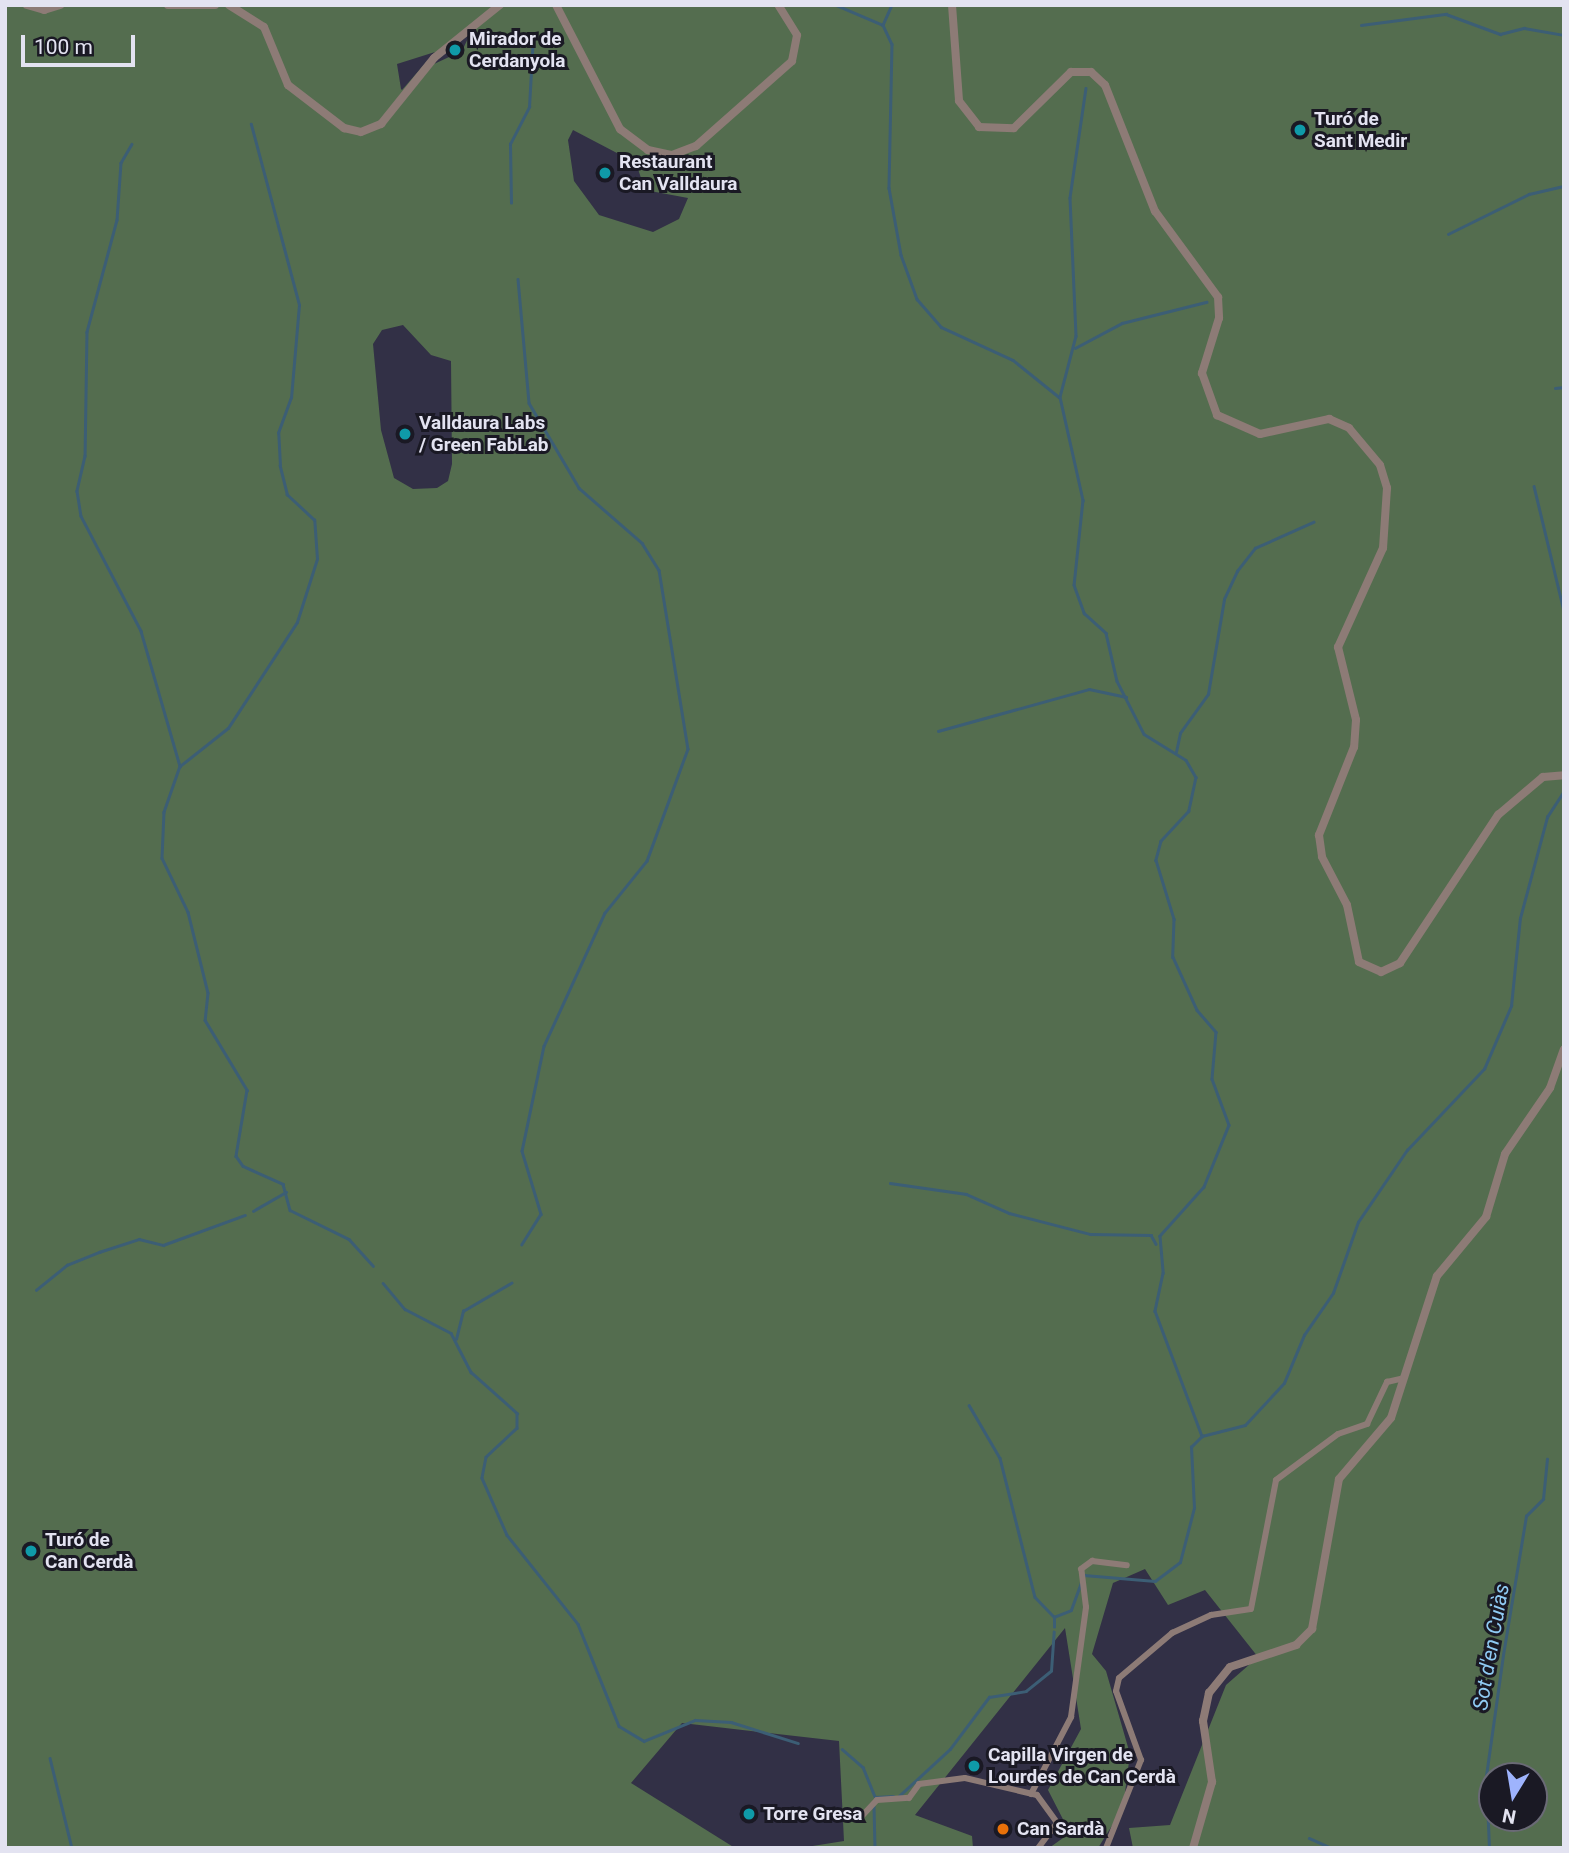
<!DOCTYPE html>
<html>
<head>
<meta charset="utf-8">
<style>
  body { margin:0 }
  #map { position:relative; width:1569px; height:1853px; overflow:hidden; background:#323046; font-family:Roboto,sans-serif }
  div>[style] { position:absolute }
  [style*='--x'] { left:calc(var(--x)*1px); top:calc(var(--y)*1px); width:calc(var(--w)*1px); rotate:calc(var(--a)*1deg) }
  .forest>* { inset:0; background:#546d4f }
  .stream>* { height:2.5px; margin:-1.25px; padding:0 1.25px; transform-origin:1.25px; border-radius:1.25px; background:#3c5e75 }
  .minor>* { height:6px; margin:-3px; padding:0 3px; transform-origin:3px; border-radius:3px; background:#8d7b76 }
  .tertiary>* { height:8px; margin:-4px; padding:0 4px; transform-origin:4px; border-radius:4px; background:#8d7b76 }
  .dots>* { width:19px; height:19px; translate:-50% -50%; box-sizing:border-box; border:4px solid #1a1924; border-radius:50% }
  span { translate:-50% -50%; white-space:nowrap; text-align:center; line-height:1.15; -webkit-text-stroke:6px #1a1924; paint-order:stroke }
  .poi-label { font-size:19px; color:#e3e3f1; font-weight:700 }
  .left { translate:0 -50%; text-align:left }
  .water-label { font-size:21px; color:#90cbf4; font-style:italic }
  .frame { position:absolute; inset:0; border:7px solid #e3e3f1; pointer-events:none }
  .north { position:absolute; left:1478px; top:1762px; width:70px; height:70px; box-sizing:border-box; background:#1a1924; border:2px solid #6a6a76; border-radius:50%; rotate:191deg; font-size:19px; font-weight:700; line-height:28px; text-align:center; color:#e3e3f1 }
  .north::after { content:''; display:block; margin:auto; width:24px; height:32px; background:#9eb3fd; clip-path:polygon(50% 0,100% 100%,50% 72%,0 100%) }
  .scale { position:absolute; left:21px; top:35px; width:114px; height:32px; box-sizing:border-box; border:4px solid #e3e3f1; border-top:0; padding-left:9px; font-size:21px; line-height:24px; white-space:nowrap; color:#e3e3f1; -webkit-text-stroke:5px #1a1924; paint-order:stroke }
</style>
</head>
<body>
<div id="map">
  <div class="forest">
    <div style="clip-path:polygon(evenodd,5px 5px,1564px 5px,1564px 1848px,1133px 1848px,1129px 1828px,1170px 1825px,1226px 1685px,1258px 1657px,1205px 1590px,1168px 1605px,1145px 1569px,1113px 1583px,1092px 1654px,1106px 1671px,1130px 1754px,1123px 1808px,1098px 1848px,1049px 1848px,1070px 1833px,1048px 1790px,1081px 1729px,1065px 1628px,915px 1815px,972px 1836px,973px 1848px,800px 1848px,844px 1841px,839px 1741px,682px 1723px,631px 1783px,735px 1848px,5px 1848px,5px 5px,470px 34px,462px 51px,434px 64px,442px 54px,470px 34px,5px 5px,435px 52px,402px 90px,401px 89px,397px 64px,435px 52px,5px 5px,573px 130px,636px 163px,645px 190px,688px 198px,679px 219px,653px 232px,599px 215px,574px 181px,568px 140px,573px 130px,5px 5px,403px 325px,431px 355px,451px 361px,452px 464px,448px 481px,437px 488px,413px 489px,394px 478px,381px 430px,373px 344px,382px 330px,403px 325px,5px 5px,1492px 1776px,1534px 1776px,1534px 1818px,1492px 1818px,1492px 1776px)"></div>
  </div>
  <div class="stream">
    <div style="--x:836;--y:5;--w:51;--a:23.1"></div>
    <div style="--x:892;--y:5;--w:22;--a:114"></div>
    <div style="--x:883;--y:25;--w:21;--a:65"></div>
    <div style="--x:892;--y:44;--w:144;--a:91.2"></div>
    <div style="--x:889;--y:188;--w:68;--a:79.8"></div>
    <div style="--x:901;--y:255;--w:47;--a:70"></div>
    <div style="--x:917;--y:299;--w:37;--a:49"></div>
    <div style="--x:941;--y:327;--w:79;--a:24.6"></div>
    <div style="--x:1013;--y:360;--w:59;--a:38.8"></div>
    <div style="--x:1361;--y:25;--w:86;--a:-7.4"></div>
    <div style="--x:1446;--y:14;--w:58;--a:20.3"></div>
    <div style="--x:1500;--y:34;--w:25;--a:-14"></div>
    <div style="--x:1524;--y:28;--w:41;--a:9.9"></div>
    <div style="--x:1086;--y:88;--w:111;--a:98.3"></div>
    <div style="--x:1070;--y:198;--w:138;--a:87.5"></div>
    <div style="--x:1076;--y:336;--w:63;--a:104.7"></div>
    <div style="--x:1060;--y:397;--w:106;--a:77.4"></div>
    <div style="--x:1083;--y:500;--w:85;--a:96"></div>
    <div style="--x:1074;--y:585;--w:30;--a:70"></div>
    <div style="--x:1084;--y:613;--w:30;--a:42"></div>
    <div style="--x:1106;--y:633;--w:49;--a:77.1"></div>
    <div style="--x:1117;--y:681;--w:59;--a:63"></div>
    <div style="--x:1144;--y:734;--w:49;--a:31.8"></div>
    <div style="--x:1186;--y:760;--w:20;--a:60"></div>
    <div style="--x:1196;--y:777;--w:35;--a:102"></div>
    <div style="--x:1189;--y:811;--w:41;--a:133"></div>
    <div style="--x:1161;--y:841;--w:20;--a:105"></div>
    <div style="--x:1156;--y:860;--w:62;--a:73"></div>
    <div style="--x:1174;--y:919;--w:38;--a:92"></div>
    <div style="--x:1173;--y:957;--w:58;--a:65.6"></div>
    <div style="--x:1197;--y:1010;--w:29;--a:49"></div>
    <div style="--x:1216;--y:1032;--w:47;--a:94.9"></div>
    <div style="--x:1212;--y:1079;--w:49;--a:69.7"></div>
    <div style="--x:1229;--y:1125;--w:67;--a:112"></div>
    <div style="--x:1204;--y:1187;--w:66;--a:131.9"></div>
    <div style="--x:1160;--y:1236;--w:37;--a:85"></div>
    <div style="--x:1163;--y:1273;--w:39;--a:102"></div>
    <div style="--x:1155;--y:1311;--w:134;--a:69.4"></div>
    <div style="--x:132;--y:144;--w:22;--a:120"></div>
    <div style="--x:121;--y:163;--w:57;--a:94"></div>
    <div style="--x:117;--y:220;--w:116;--a:105"></div>
    <div style="--x:87;--y:332;--w:124;--a:90.9"></div>
    <div style="--x:85;--y:456;--w:36;--a:103"></div>
    <div style="--x:77;--y:491;--w:25;--a:81"></div>
    <div style="--x:81;--y:516;--w:130;--a:62.4"></div>
    <div style="--x:141;--y:631;--w:141;--a:73.9"></div>
    <div style="--x:511;--y:203;--w:59;--a:-91"></div>
    <div style="--x:510;--y:144;--w:42;--a:-62.8"></div>
    <div style="--x:529;--y:107;--w:72;--a:-86.8"></div>
    <div style="--x:1448;--y:234;--w:90;--a:-26.3"></div>
    <div style="--x:1529;--y:194;--w:36;--a:-13"></div>
    <div style="--x:518;--y:279;--w:124;--a:84.9"></div>
    <div style="--x:529;--y:403;--w:99;--a:59.5"></div>
    <div style="--x:579;--y:488;--w:84;--a:41.1"></div>
    <div style="--x:642;--y:543;--w:32;--a:58"></div>
    <div style="--x:659;--y:570;--w:181;--a:80.8"></div>
    <div style="--x:688;--y:749;--w:119;--a:110.1"></div>
    <div style="--x:647;--y:861;--w:67;--a:128.9"></div>
    <div style="--x:605;--y:913;--w:146;--a:114.6"></div>
    <div style="--x:544;--y:1046;--w:107;--a:101.8"></div>
    <div style="--x:522;--y:1151;--w:66;--a:73.2"></div>
    <div style="--x:541;--y:1214;--w:36;--a:122"></div>
    <div style="--x:1075;--y:348;--w:53;--a:-28"></div>
    <div style="--x:1122;--y:323;--w:87;--a:-14"></div>
    <div style="--x:1555;--y:388;--w:9;--a:-6"></div>
    <div style="--x:1534;--y:486;--w:129;--a:76.5"></div>
    <div style="--x:938;--y:731;--w:157;--a:-15.5"></div>
    <div style="--x:1089;--y:689;--w:38;--a:12"></div>
    <div style="--x:1176;--y:752;--w:19;--a:-78"></div>
    <div style="--x:1180;--y:733;--w:48;--a:-54.3"></div>
    <div style="--x:1208;--y:694;--w:96;--a:-80.4"></div>
    <div style="--x:1224;--y:599;--w:31;--a:-65"></div>
    <div style="--x:1237;--y:571;--w:29;--a:-52"></div>
    <div style="--x:1255;--y:548;--w:64;--a:-24.1"></div>
    <div style="--x:180;--y:766;--w:61;--a:-38.4"></div>
    <div style="--x:228;--y:728;--w:126;--a:-56.9"></div>
    <div style="--x:297;--y:622;--w:66;--a:-72.4"></div>
    <div style="--x:317;--y:559;--w:39;--a:-94"></div>
    <div style="--x:314;--y:520;--w:37;--a:-137"></div>
    <div style="--x:287;--y:495;--w:30;--a:-104"></div>
    <div style="--x:280;--y:466;--w:33;--a:-93"></div>
    <div style="--x:278;--y:433;--w:37;--a:-70"></div>
    <div style="--x:291;--y:398;--w:93;--a:-85.1"></div>
    <div style="--x:299;--y:305;--w:187;--a:-104.9"></div>
    <div style="--x:180;--y:766;--w:49;--a:109.2"></div>
    <div style="--x:164;--y:812;--w:46;--a:92.5"></div>
    <div style="--x:162;--y:858;--w:60;--a:64.3"></div>
    <div style="--x:188;--y:912;--w:83;--a:76.1"></div>
    <div style="--x:208;--y:993;--w:27;--a:96"></div>
    <div style="--x:205;--y:1020;--w:82;--a:59"></div>
    <div style="--x:247;--y:1090;--w:67;--a:99.5"></div>
    <div style="--x:236;--y:1156;--w:12;--a:55"></div>
    <div style="--x:243;--y:1166;--w:44;--a:24.2"></div>
    <div style="--x:283;--y:1184;--w:27;--a:75"></div>
    <div style="--x:290;--y:1210;--w:66;--a:26.2"></div>
    <div style="--x:349;--y:1239;--w:36;--a:48"></div>
    <div style="--x:890;--y:1183;--w:77;--a:8.2"></div>
    <div style="--x:966;--y:1194;--w:47;--a:23.8"></div>
    <div style="--x:1009;--y:1213;--w:84;--a:14.5"></div>
    <div style="--x:1090;--y:1234;--w:61;--a:0.9"></div>
    <div style="--x:1151;--y:1235;--w:10;--a:61"></div>
    <div style="--x:253;--y:1211;--w:38;--a:-30"></div>
    <div style="--x:383;--y:1283;--w:34;--a:50"></div>
    <div style="--x:405;--y:1309;--w:52;--a:27.6"></div>
    <div style="--x:451;--y:1333;--w:44;--a:62.9"></div>
    <div style="--x:471;--y:1372;--w:62;--a:41.7"></div>
    <div style="--x:517;--y:1413;--w:15;--a:90"></div>
    <div style="--x:517;--y:1428;--w:42;--a:136.9"></div>
    <div style="--x:486;--y:1457;--w:21;--a:101"></div>
    <div style="--x:482;--y:1478;--w:62;--a:66.3"></div>
    <div style="--x:507;--y:1535;--w:114;--a:51.4"></div>
    <div style="--x:578;--y:1624;--w:110;--a:68.1"></div>
    <div style="--x:619;--y:1726;--w:29;--a:31"></div>
    <div style="--x:644;--y:1741;--w:55;--a:-22.4"></div>
    <div style="--x:695;--y:1720;--w:36;--a:3"></div>
    <div style="--x:731;--y:1722;--w:70;--a:17.4"></div>
    <div style="--x:36;--y:1290;--w:40;--a:-39"></div>
    <div style="--x:67;--y:1265;--w:35;--a:-22"></div>
    <div style="--x:99;--y:1252;--w:42;--a:-18"></div>
    <div style="--x:139;--y:1239;--w:25;--a:14"></div>
    <div style="--x:163;--y:1245;--w:87;--a:-20.1"></div>
    <div style="--x:456;--y:1339;--w:29;--a:-76"></div>
    <div style="--x:463;--y:1311;--w:56;--a:-30.3"></div>
    <div style="--x:969;--y:1405;--w:61;--a:59.7"></div>
    <div style="--x:1000;--y:1458;--w:143;--a:75.9"></div>
    <div style="--x:1035;--y:1597;--w:28;--a:46"></div>
    <div style="--x:1202;--y:1436;--w:44;--a:-14.3"></div>
    <div style="--x:1245;--y:1425;--w:57;--a:-47.1"></div>
    <div style="--x:1284;--y:1383;--w:52;--a:-67.4"></div>
    <div style="--x:1304;--y:1335;--w:51;--a:-55.4"></div>
    <div style="--x:1333;--y:1293;--w:75;--a:-70.6"></div>
    <div style="--x:1358;--y:1222;--w:87;--a:-55.8"></div>
    <div style="--x:1407;--y:1150;--w:112;--a:-46.5"></div>
    <div style="--x:1484;--y:1069;--w:69;--a:-66.8"></div>
    <div style="--x:1511;--y:1006;--w:88;--a:-84.2"></div>
    <div style="--x:1520;--y:918;--w:105;--a:-75"></div>
    <div style="--x:1547;--y:817;--w:31;--a:-57"></div>
    <div style="--x:1054;--y:1617;--w:18;--a:-22"></div>
    <div style="--x:1071;--y:1610;--w:37;--a:-70"></div>
    <div style="--x:1084;--y:1575;--w:71;--a:4.8"></div>
    <div style="--x:1155;--y:1581;--w:31;--a:-37"></div>
    <div style="--x:1180;--y:1562;--w:56;--a:-75.5"></div>
    <div style="--x:1194;--y:1508;--w:61;--a:-92.8"></div>
    <div style="--x:1191;--y:1447;--w:16;--a:-45"></div>
    <div style="--x:1054;--y:1627;--w:10;--a:-90"></div>
    <div style="--x:842;--y:1749;--w:28;--a:41"></div>
    <div style="--x:863;--y:1767;--w:31;--a:68"></div>
    <div style="--x:50;--y:1758;--w:93;--a:76.3"></div>
    <div style="--x:899;--y:1796;--w:69;--a:-42.7"></div>
    <div style="--x:950;--y:1749;--w:65;--a:-53.1"></div>
    <div style="--x:989;--y:1697;--w:37;--a:-9"></div>
    <div style="--x:1026;--y:1691;--w:32;--a:-39"></div>
    <div style="--x:1051;--y:1671;--w:39;--a:-86"></div>
    <div style="--x:875;--y:1797;--w:18;--a:-3"></div>
    <div style="--x:874;--y:1806;--w:42;--a:88.6"></div>
    <div style="--x:1309;--y:1838;--w:24;--a:24"></div>
    <div style="--x:1489;--y:1848;--w:72;--a:-92.4"></div>
    <div style="--x:1486;--y:1776;--w:122;--a:-82"></div>
    <div style="--x:1503;--y:1655;--w:141;--a:-80.6"></div>
    <div style="--x:1526;--y:1516;--w:24;--a:-45"></div>
    <div style="--x:1543;--y:1499;--w:40;--a:-84.3"></div>
  </div>
  <div class="minor">
    <div style="--x:1031;--y:1794;--w:87;--a:-62.5"></div>
    <div style="--x:1071;--y:1717;--w:111;--a:-82.2"></div>
    <div style="--x:1086;--y:1607;--w:38;--a:-97"></div>
    <div style="--x:1081;--y:1569;--w:14;--a:-36"></div>
    <div style="--x:1092;--y:1561;--w:35;--a:7"></div>
    <div style="--x:861;--y:1817;--w:23;--a:-47"></div>
    <div style="--x:877;--y:1800;--w:32;--a:-4"></div>
    <div style="--x:909;--y:1798;--w:17;--a:-54"></div>
    <div style="--x:919;--y:1784;--w:46;--a:-7.4"></div>
    <div style="--x:965;--y:1778;--w:74;--a:13.3"></div>
    <div style="--x:1037;--y:1795;--w:34;--a:54"></div>
    <div style="--x:1057;--y:1823;--w:31;--a:127"></div>
    <div style="--x:1106;--y:1848;--w:95;--a:-68.3"></div>
    <div style="--x:1141;--y:1760;--w:73;--a:-109.9"></div>
    <div style="--x:1116;--y:1691;--w:13;--a:-77"></div>
    <div style="--x:1119;--y:1678;--w:70;--a:-40.3"></div>
    <div style="--x:1172;--y:1633;--w:43;--a:-24.8"></div>
    <div style="--x:1211;--y:1615;--w:40;--a:-8.5"></div>
    <div style="--x:1251;--y:1609;--w:131;--a:-79"></div>
    <div style="--x:1276;--y:1480;--w:77;--a:-36.6"></div>
    <div style="--x:1338;--y:1434;--w:31;--a:-19"></div>
    <div style="--x:1367;--y:1424;--w:47;--a:-64.5"></div>
    <div style="--x:1387;--y:1382;--w:17;--a:-13"></div>
  </div>
  <div class="tertiary">
    <div style="--x:27;--y:5;--w:18;--a:16"></div>
    <div style="--x:44;--y:10;--w:17;--a:-17"></div>
    <div style="--x:168;--y:5;--w:47;--a:0"></div>
    <div style="--x:229;--y:5;--w:41;--a:32.2"></div>
    <div style="--x:264;--y:27;--w:63;--a:67.5"></div>
    <div style="--x:288;--y:85;--w:71;--a:37.5"></div>
    <div style="--x:344;--y:128;--w:17;--a:13"></div>
    <div style="--x:361;--y:132;--w:22;--a:-22"></div>
    <div style="--x:381;--y:124;--w:85;--a:-51.2"></div>
    <div style="--x:434;--y:58;--w:85;--a:-38.8"></div>
    <div style="--x:556;--y:5;--w:140;--a:62.7"></div>
    <div style="--x:620;--y:129;--w:35;--a:37"></div>
    <div style="--x:648;--y:150;--w:25;--a:12"></div>
    <div style="--x:672;--y:155;--w:26;--a:-21"></div>
    <div style="--x:696;--y:146;--w:128;--a:-41.5"></div>
    <div style="--x:792;--y:61;--w:26;--a:-79"></div>
    <div style="--x:797;--y:35;--w:36;--a:-122"></div>
    <div style="--x:952;--y:5;--w:96;--a:85.8"></div>
    <div style="--x:959;--y:101;--w:33;--a:52"></div>
    <div style="--x:979;--y:127;--w:35;--a:2"></div>
    <div style="--x:1014;--y:128;--w:80;--a:-44.5"></div>
    <div style="--x:1071;--y:72;--w:20;--a:0"></div>
    <div style="--x:1091;--y:72;--w:19;--a:43"></div>
    <div style="--x:1105;--y:85;--w:136;--a:68.4"></div>
    <div style="--x:1155;--y:211;--w:107;--a:53.8"></div>
    <div style="--x:1218;--y:297;--w:21;--a:87"></div>
    <div style="--x:1219;--y:318;--w:58;--a:107.2"></div>
    <div style="--x:1202;--y:373;--w:45;--a:70.3"></div>
    <div style="--x:1217;--y:415;--w:47;--a:23.8"></div>
    <div style="--x:1260;--y:434;--w:71;--a:-12.3"></div>
    <div style="--x:1329;--y:419;--w:22;--a:24"></div>
    <div style="--x:1349;--y:428;--w:48;--a:50"></div>
    <div style="--x:1380;--y:465;--w:24;--a:73"></div>
    <div style="--x:1387;--y:488;--w:60;--a:93.8"></div>
    <div style="--x:1383;--y:548;--w:109;--a:114.4"></div>
    <div style="--x:1338;--y:647;--w:75;--a:76.1"></div>
    <div style="--x:1356;--y:720;--w:27;--a:94"></div>
    <div style="--x:1354;--y:747;--w:95;--a:111.7"></div>
    <div style="--x:1319;--y:835;--w:22;--a:82"></div>
    <div style="--x:1322;--y:857;--w:54;--a:62.5"></div>
    <div style="--x:1347;--y:905;--w:58;--a:78.1"></div>
    <div style="--x:1359;--y:962;--w:24;--a:24"></div>
    <div style="--x:1381;--y:972;--w:21;--a:-25"></div>
    <div style="--x:1400;--y:963;--w:178;--a:-56.5"></div>
    <div style="--x:1498;--y:815;--w:59;--a:-40.2"></div>
    <div style="--x:1543;--y:777;--w:21;--a:-5"></div>
    <div style="--x:1193;--y:1848;--w:69;--a:-73.9"></div>
    <div style="--x:1212;--y:1782;--w:62;--a:-98.4"></div>
    <div style="--x:1203;--y:1721;--w:29;--a:-78"></div>
    <div style="--x:1209;--y:1693;--w:33;--a:-51"></div>
    <div style="--x:1230;--y:1667;--w:70;--a:-18.4"></div>
    <div style="--x:1296;--y:1645;--w:23;--a:-45"></div>
    <div style="--x:1312;--y:1629;--w:152;--a:-79.8"></div>
    <div style="--x:1339;--y:1479;--w:80;--a:-49.6"></div>
    <div style="--x:1391;--y:1418;--w:149;--a:-72.1"></div>
    <div style="--x:1437;--y:1276;--w:77;--a:-50.3"></div>
    <div style="--x:1486;--y:1217;--w:66;--a:-73.2"></div>
    <div style="--x:1505;--y:1154;--w:80;--a:-55.7"></div>
    <div style="--x:1550;--y:1088;--w:41;--a:-70.3"></div>
  </div>
  <div class="dots">
    <div style="left:455px;top:50px;background:#0f9aa8"></div>
    <div style="left:1300px;top:130px;background:#0f9aa8"></div>
    <div style="left:605px;top:173px;background:#0f9aa8"></div>
    <div style="left:405px;top:434px;background:#0f9aa8"></div>
    <div style="left:31px;top:1551px;background:#0f9aa8"></div>
    <div style="left:974px;top:1766px;background:#0f9aa8"></div>
    <div style="left:749px;top:1814px;background:#0f9aa8"></div>
    <div style="left:1003px;top:1829px;background:#e8710a"></div>
  </div>
  <div class="poi-label">
    <span class="left" style="left:469px;top:50px">Mirador de<br>Cerdanyola</span>
    <span class="left" style="left:1314px;top:130px">Turó de<br>Sant Medir</span>
    <span class="left" style="left:619px;top:173px">Restaurant<br>Can Valldaura</span>
    <span class="left" style="left:419px;top:434px">Valldaura Labs<br>/ Green FabLab</span>
    <span class="left" style="left:45px;top:1551px">Turó de<br>Can Cerdà</span>
    <span class="left" style="left:988px;top:1766px">Capilla Virgen de<br>Lourdes de Can Cerdà</span>
    <span class="left" style="left:763px;top:1814px">Torre Gresa</span>
    <span class="left" style="left:1017px;top:1829px">Can Sardà</span>
  </div>
  <div class="water-label">
    <span style="left:1491px;top:1647px;rotate:-80deg">Sot d'en Cuiàs</span>
  </div>
  <div class="frame"></div>
  <div class="north">N</div>
  <div class="scale">100 m</div>
</div>
</body>
</html>
